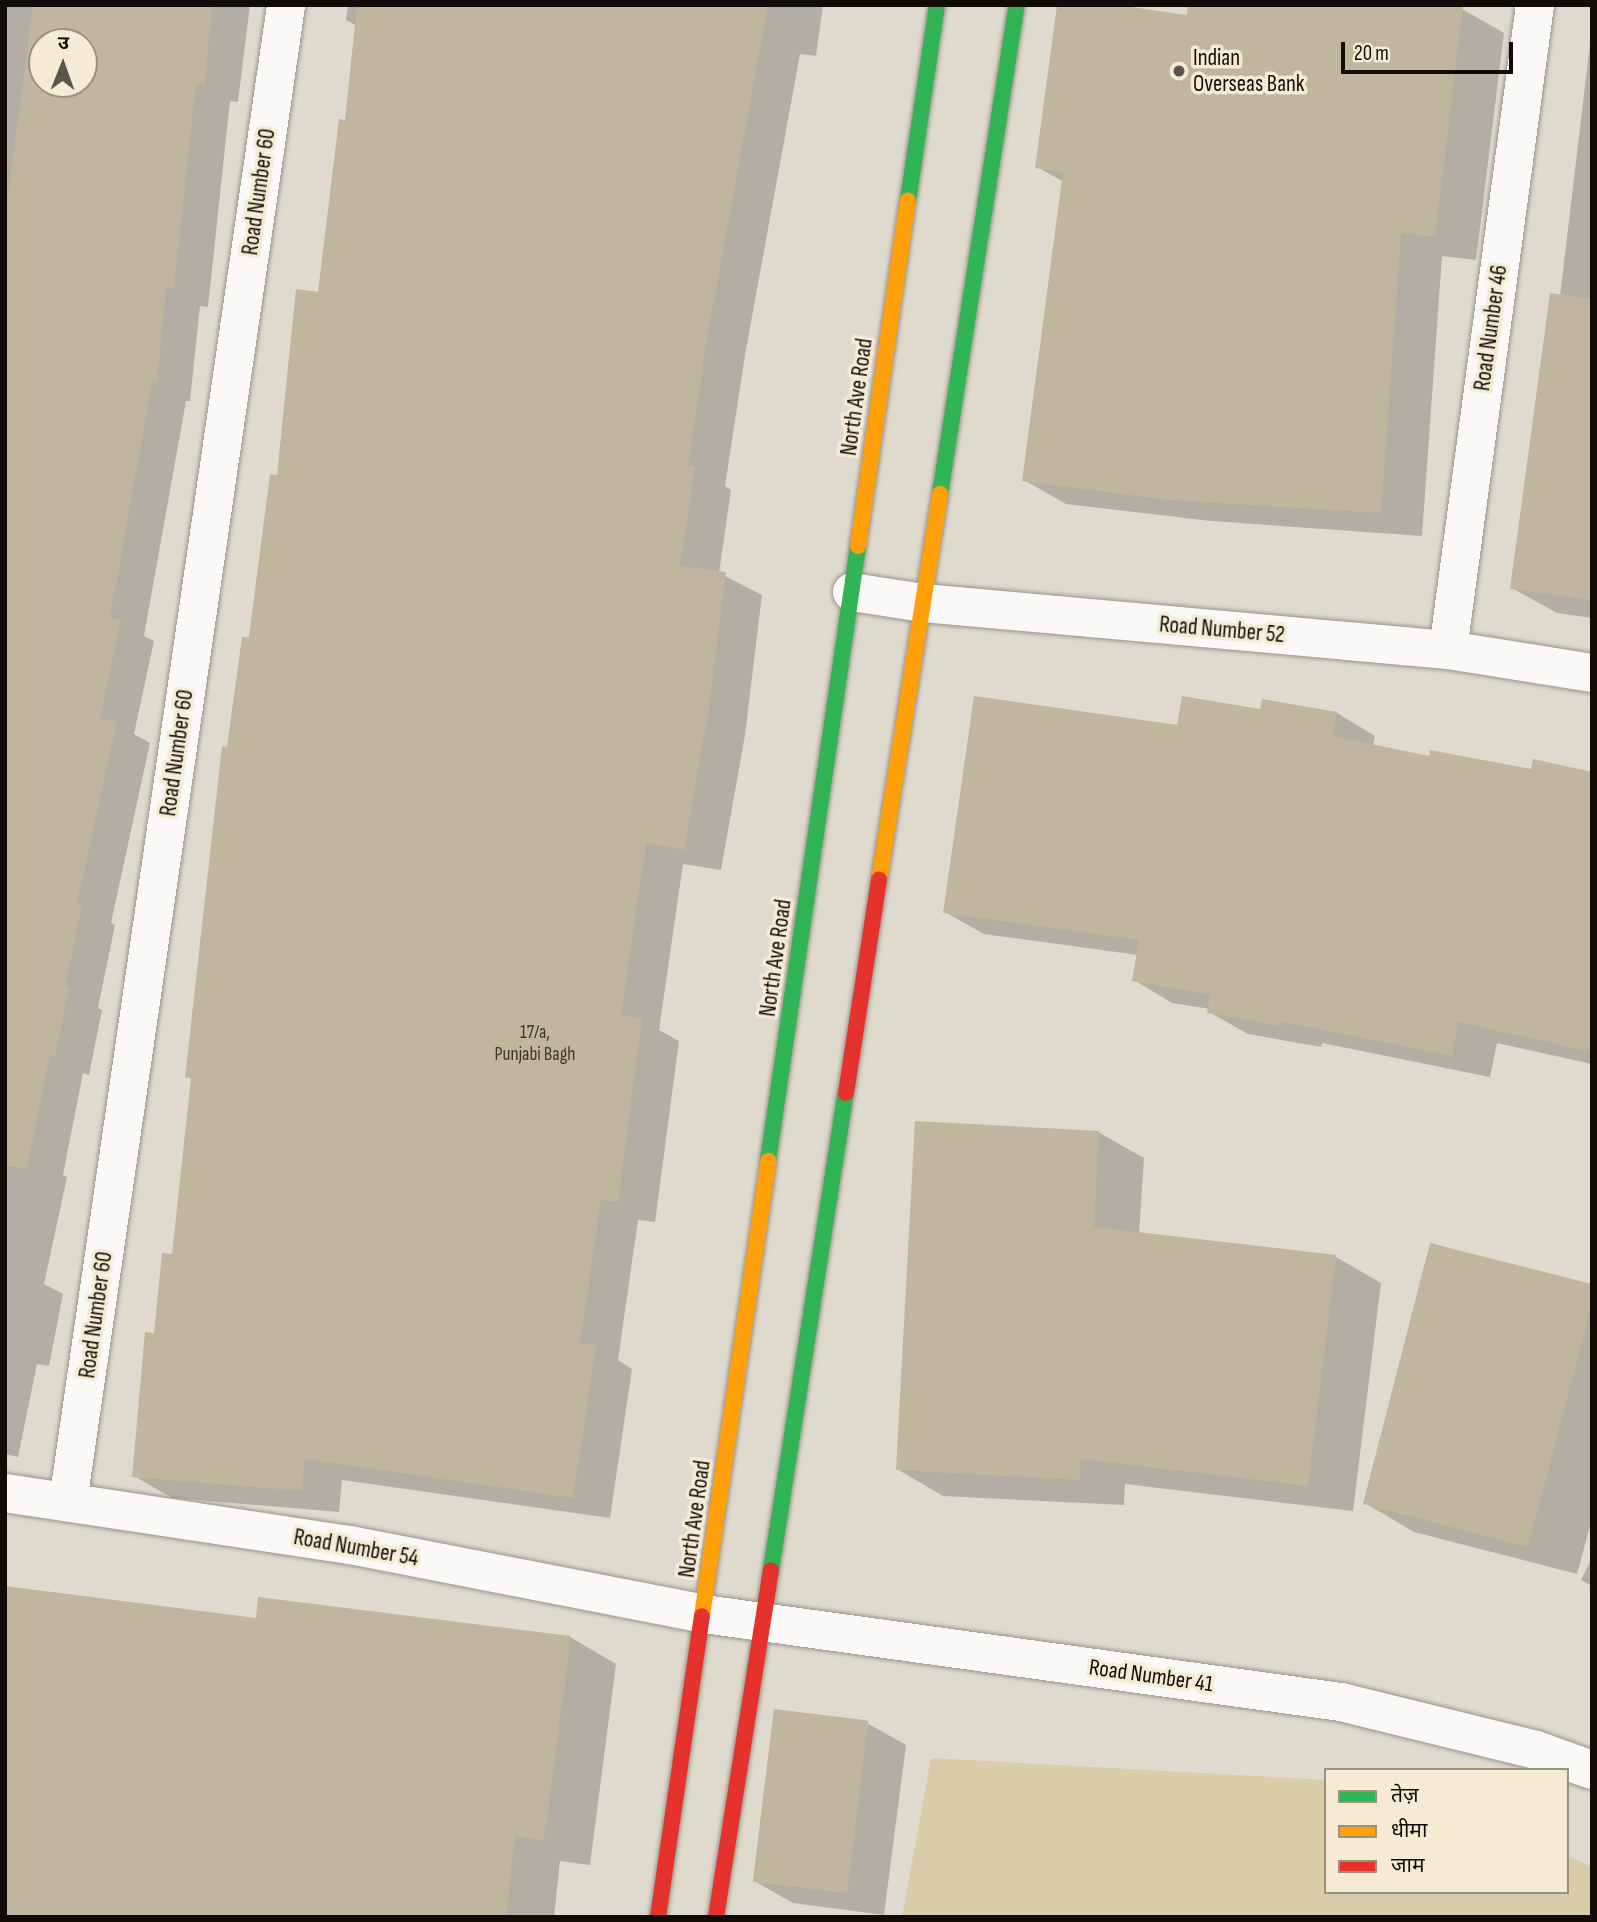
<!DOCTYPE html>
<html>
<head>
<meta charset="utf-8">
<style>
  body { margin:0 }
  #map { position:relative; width:1597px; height:1922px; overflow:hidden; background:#dfdace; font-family:"Sofia Sans Condensed","Noto Sans Devanagari",sans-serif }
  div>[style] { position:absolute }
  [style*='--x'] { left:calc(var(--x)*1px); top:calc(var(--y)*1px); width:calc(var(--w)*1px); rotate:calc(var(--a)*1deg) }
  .green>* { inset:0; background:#dbcca9 }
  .shadow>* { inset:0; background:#0003 }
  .building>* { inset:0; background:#c0b69e; transform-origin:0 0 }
  .roads { filter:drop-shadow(0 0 2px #99948b) drop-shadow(0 0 2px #99948b) }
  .street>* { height:38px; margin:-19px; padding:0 19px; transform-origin:19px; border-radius:19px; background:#faf9f8 }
  .fast>* { height:16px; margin:-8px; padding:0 8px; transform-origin:8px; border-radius:8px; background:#30b455 }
  .slow>* { height:16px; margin:-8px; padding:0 8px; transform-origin:8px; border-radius:8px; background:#ff9f0a }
  .jam>* { height:16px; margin:-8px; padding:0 8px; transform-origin:8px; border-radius:8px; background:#e5322d }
  .dots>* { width:19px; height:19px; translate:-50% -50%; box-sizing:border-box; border:4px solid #f5ead3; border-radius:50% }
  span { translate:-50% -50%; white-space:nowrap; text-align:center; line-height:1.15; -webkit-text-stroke:7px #f5ead3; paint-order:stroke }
  .number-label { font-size:19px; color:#3d372c }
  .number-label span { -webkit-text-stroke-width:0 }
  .poi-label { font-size:23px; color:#110d06 }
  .left { translate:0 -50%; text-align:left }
  .street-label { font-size:23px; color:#110d06 }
  .frame { position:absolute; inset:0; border:7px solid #110d06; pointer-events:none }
  .legend { position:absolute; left:1324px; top:1768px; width:245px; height:126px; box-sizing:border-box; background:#f5ead3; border:2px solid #9a9281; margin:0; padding:9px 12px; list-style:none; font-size:21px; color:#110d06 }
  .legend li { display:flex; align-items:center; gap:14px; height:35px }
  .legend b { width:35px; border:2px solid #9a9281 }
  .north { position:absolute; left:28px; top:28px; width:70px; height:70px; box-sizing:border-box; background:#f5ead3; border:2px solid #9a9281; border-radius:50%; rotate:1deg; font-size:19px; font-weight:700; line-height:28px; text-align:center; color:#110d06 }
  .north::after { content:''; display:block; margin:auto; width:24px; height:32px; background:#59554c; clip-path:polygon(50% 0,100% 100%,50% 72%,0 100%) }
  .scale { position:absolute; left:1341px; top:42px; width:172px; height:32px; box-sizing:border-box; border:4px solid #110d06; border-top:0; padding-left:9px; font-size:21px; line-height:24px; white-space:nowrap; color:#110d06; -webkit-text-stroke:5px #f5ead3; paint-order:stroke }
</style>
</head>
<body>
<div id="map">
  <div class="green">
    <div style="clip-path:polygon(931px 1758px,1326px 1780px,1326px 1892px,1567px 1892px,1567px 1855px,1592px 1867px,1592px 1917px,902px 1917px)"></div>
  </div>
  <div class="shadow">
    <div style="clip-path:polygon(evenodd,5px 5px,250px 5px,238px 102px,230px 101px,208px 307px,200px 306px,190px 401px,186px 401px,144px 636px,154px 641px,134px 734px,150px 743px,111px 923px,115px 925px,98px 1008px,102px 1010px,89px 1075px,83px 1073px,63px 1175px,67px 1177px,44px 1284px,63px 1294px,49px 1366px,37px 1364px,18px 1457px,5px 1454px,5px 5px,42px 42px,84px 42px,84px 84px,42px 84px,42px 42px)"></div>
    <div style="clip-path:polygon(348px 5px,823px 5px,816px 56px,800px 54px,745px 355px,725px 486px,731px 490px,719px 573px,762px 595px,745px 735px,721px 870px,683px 864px,659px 1030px,679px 1041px,655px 1222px,638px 1220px,618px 1360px,632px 1369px,610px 1518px,342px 1480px,339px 1512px,172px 1498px,134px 1476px,155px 1335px,173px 1256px,193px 1080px,187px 1077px,229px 749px,278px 477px,319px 294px,346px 122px,357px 26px,346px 20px)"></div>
    <div style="clip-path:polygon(1462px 9px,1504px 33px,1476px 260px,1442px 256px,1422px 536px,1211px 521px,1066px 504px,1024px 480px,1064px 182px,1037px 167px,1188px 17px)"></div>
    <div style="clip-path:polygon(1592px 27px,1592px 618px,1557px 613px,1512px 588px,1560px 296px)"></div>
    <div style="clip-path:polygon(1262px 711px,1337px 713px,1375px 736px,1373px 746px,1431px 758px,1532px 771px,1592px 774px,1592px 1064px,1497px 1043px,1490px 1077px,1322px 1043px,1321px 1047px,1248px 1034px,1209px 1012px,1210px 1009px,1172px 1003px,1134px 980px,1138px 955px,984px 934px,945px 912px,1178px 727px)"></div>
    <div style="clip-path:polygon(1098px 1132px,1144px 1158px,1139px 1234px,1336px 1257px,1381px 1283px,1353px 1511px,1125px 1484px,1124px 1505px,943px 1496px,897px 1469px)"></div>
    <div style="clip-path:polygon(1592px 1286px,1592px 1519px,1577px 1574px,1414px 1532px,1365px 1503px)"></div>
    <div style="clip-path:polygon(1592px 1558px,1592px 1586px,1581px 1580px)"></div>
    <div style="clip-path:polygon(257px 1620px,570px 1637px,616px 1664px,590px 1865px,560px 1861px,554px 1917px,5px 1917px)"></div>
    <div style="clip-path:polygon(867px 1723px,906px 1745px,884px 1915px,793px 1903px,754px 1881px)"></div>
  </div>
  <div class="building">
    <div style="clip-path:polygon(evenodd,33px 5px,212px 5px,205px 84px,196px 83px,174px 288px,166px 287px,157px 383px,152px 382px,110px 618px,121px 620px,100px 718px,117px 722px,77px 903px,82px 904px,65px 988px,69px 989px,55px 1056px,50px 1055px,27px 1168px,5px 1166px,5px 219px,33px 5px,42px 42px,84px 42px,84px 84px,42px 84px,42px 42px)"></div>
    <div style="clip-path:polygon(357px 5px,768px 5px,708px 333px,688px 466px,695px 467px,680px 566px,726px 572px,708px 713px,684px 850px,646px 843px,621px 1015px,642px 1018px,618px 1202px,601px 1200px,580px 1343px,596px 1346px,573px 1498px,305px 1459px,302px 1491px,132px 1477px,145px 1332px,154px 1333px,162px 1253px,172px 1254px,191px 1078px,185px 1078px,222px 746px,227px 747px,242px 637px,249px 637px,270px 474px,277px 475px,296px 289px,318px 292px,339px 119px,345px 120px)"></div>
    <div style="clip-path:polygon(1057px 5px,1118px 5px,1187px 15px,1188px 5px,1463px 5px,1435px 237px,1401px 233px,1381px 513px,1168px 500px,1022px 481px,1063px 172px,1035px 168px)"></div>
    <div style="clip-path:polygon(1550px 293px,1592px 299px,1592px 600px,1510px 589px)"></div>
    <div style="clip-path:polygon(974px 696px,1177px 725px,1182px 696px,1260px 709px,1262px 699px,1337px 712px,1333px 736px,1429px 756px,1430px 750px,1531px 769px,1533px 759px,1592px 772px,1592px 1052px,1458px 1022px,1452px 1056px,1283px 1022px,1282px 1026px,1207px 1013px,1210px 995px,1132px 981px,1139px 940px,943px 913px)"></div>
    <div style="clip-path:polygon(915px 1121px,1099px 1131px,1094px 1227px,1336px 1255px,1308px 1486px,1081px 1459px,1080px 1480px,896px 1470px)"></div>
    <div style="clip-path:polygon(1430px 1243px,1592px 1284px,1592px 1304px,1528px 1547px,1363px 1504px)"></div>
    <div style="clip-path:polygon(5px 1586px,256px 1618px,258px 1597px,571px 1636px,544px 1840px,515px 1836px,506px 1917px,5px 1917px)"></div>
    <div style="left:774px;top:1709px;width:95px;height:174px;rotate:7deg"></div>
  </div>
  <div class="roads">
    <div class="street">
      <div style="--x:852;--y:592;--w:72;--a:8.8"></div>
      <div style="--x:923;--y:603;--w:527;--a:5.12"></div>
      <div style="--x:1448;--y:650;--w:146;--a:9.1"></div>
      <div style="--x:1448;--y:650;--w:651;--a:-82.32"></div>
      <div style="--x:5;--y:1493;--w:349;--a:8.6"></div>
      <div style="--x:350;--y:1545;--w:361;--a:11"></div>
      <div style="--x:704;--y:1614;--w:643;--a:7.87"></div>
      <div style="--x:1341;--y:1702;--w:201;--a:13.8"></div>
      <div style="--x:1536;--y:1750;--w:59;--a:19.7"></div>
      <div style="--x:68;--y:1502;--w:1513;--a:-81.71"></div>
    </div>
    <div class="fast">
      <div style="--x:908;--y:201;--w:198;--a:-81.6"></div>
      <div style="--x:940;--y:494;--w:495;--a:-81.1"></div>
      <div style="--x:768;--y:1161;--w:622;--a:-81.67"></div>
      <div style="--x:771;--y:1570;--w:483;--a:-81.1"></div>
    </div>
    <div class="slow">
      <div style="--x:858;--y:546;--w:349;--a:-81.8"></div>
      <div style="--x:879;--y:880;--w:391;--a:-81"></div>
      <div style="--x:702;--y:1616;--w:460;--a:-81.7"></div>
    </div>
    <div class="jam">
      <div style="--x:846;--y:1093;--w:216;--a:-81.2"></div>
      <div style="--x:658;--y:1917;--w:304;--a:-81.7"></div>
      <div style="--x:716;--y:1917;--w:351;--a:-81"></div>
    </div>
  </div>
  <div class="dots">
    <div style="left:1179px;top:71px;background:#59554c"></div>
  </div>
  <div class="number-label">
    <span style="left:535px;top:1044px">17/a,<br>Punjabi Bagh</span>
  </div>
  <div class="poi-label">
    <span class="left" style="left:1193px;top:71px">Indian<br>Overseas Bank</span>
  </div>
  <div class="street-label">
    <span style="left:259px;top:192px;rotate:-82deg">Road Number 60</span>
    <span style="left:1491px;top:328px;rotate:-82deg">Road Number 46</span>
    <span style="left:857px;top:397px;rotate:-82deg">North Ave Road</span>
    <span style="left:1222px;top:630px;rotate:5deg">Road Number 52</span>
    <span style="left:177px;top:753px;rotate:-82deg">Road Number 60</span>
    <span style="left:776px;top:958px;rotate:-82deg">North Ave Road</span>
    <span style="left:96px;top:1315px;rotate:-82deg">Road Number 60</span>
    <span style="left:695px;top:1519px;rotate:-82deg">North Ave Road</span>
    <span style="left:356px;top:1548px;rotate:10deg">Road Number 54</span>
    <span style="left:1151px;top:1676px;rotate:8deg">Road Number 41</span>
  </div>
  <div class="frame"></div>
  <ul class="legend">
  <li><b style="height:9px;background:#30b455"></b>तेज़</li>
  <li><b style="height:9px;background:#ff9f0a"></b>धीमा</li>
  <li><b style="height:9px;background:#e5322d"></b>जाम</li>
  </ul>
  <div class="north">उ</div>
  <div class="scale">20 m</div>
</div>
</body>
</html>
